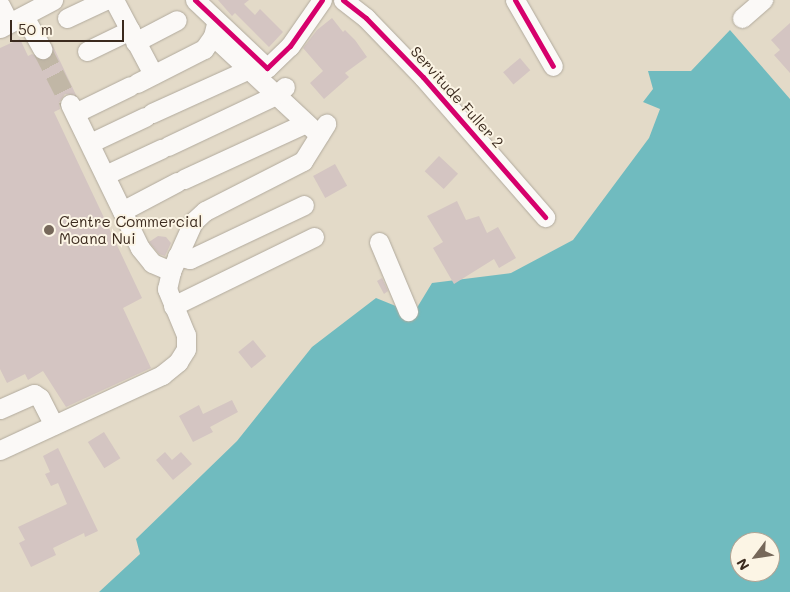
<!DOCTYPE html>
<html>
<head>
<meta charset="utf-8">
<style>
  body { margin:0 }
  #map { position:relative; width:790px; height:592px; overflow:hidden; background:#e3dac8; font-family:Mali,sans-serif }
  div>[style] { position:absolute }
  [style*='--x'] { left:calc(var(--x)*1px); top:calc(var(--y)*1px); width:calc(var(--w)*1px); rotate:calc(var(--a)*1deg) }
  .water>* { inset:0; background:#70bbbf }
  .building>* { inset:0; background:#d4c5c2; transform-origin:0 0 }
  .minor-tunnel>* { height:19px; margin-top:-9.5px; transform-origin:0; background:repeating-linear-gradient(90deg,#c1b7a6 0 19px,transparent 0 28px) }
  .roads { filter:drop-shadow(0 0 1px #b1aa9d) drop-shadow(0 0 1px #b1aa9d) }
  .minor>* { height:19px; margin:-9.5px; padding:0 9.5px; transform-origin:9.5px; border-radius:9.5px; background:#fbf9f7 }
  .cycleway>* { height:5px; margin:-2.5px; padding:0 2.5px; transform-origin:2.5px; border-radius:2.5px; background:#d6006c }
  .dots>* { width:14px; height:14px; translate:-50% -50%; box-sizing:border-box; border:2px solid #fcf5e5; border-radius:50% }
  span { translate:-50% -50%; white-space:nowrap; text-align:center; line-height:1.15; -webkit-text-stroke:4px #fcf5e5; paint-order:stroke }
  .street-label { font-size:15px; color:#3b2a1e }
  .poi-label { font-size:15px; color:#3b2a1e }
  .left { translate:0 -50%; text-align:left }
  .north { position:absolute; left:730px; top:532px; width:50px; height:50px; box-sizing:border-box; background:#fcf5e5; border:1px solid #afa495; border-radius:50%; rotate:239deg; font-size:14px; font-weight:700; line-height:20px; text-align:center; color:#3b2a1e }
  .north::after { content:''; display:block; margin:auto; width:18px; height:22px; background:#76685a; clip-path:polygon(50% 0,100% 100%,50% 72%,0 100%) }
  .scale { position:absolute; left:10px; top:20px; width:114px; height:22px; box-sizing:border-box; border:2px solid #3b2a1e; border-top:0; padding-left:6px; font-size:15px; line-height:18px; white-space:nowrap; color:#3b2a1e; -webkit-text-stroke:4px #fcf5e5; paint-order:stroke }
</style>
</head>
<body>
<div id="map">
  <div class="water">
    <div style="clip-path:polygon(evenodd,730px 30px,790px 99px,790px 592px,99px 592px,140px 554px,136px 539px,237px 441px,312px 347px,376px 298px,408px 311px,415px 311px,432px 283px,511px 273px,573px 240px,649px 138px,660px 109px,643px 102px,653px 89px,648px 71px,691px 71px,730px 30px,740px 542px,770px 542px,770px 572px,740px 572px,740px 542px)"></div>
  </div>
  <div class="building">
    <div style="clip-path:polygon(218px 0,249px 0,244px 4px,255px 15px,260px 9px,283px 32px,269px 47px,235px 13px,232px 16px)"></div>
    <div style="clip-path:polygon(332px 18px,343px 32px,345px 30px,355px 40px,367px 57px,345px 73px,349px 77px,324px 99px,310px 83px,323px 71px,303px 48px,317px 30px)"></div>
    <div style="clip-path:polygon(790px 23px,790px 73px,774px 55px,780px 50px,771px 40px)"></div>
    <div style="clip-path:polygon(20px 39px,28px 56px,32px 54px,41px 60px,51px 55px,52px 44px,76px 95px,65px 94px,59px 103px,60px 109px,54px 112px,142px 298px,123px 308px,151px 368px,66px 407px,43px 371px,28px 380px,25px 374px,7px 383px,0 369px,0 48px)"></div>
    <div style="left:520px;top:58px;width:16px;height:22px;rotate:50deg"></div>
    <div style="left:439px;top:156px;width:26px;height:21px;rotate:43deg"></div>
    <div style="left:335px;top:164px;width:25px;height:25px;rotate:61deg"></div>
    <div style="clip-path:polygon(457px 201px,466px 220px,479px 216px,487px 233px,498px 227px,516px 258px,499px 268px,494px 259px,454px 284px,433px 248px,443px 242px,427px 216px)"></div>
    <div style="clip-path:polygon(158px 236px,166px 237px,171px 243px,165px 256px,159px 254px,149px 242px)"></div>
    <div style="clip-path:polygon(382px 278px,388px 291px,384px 294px,377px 281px)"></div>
    <div style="left:253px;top:340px;width:21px;height:19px;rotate:51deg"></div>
    <div style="clip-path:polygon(232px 400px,238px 412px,210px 427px,213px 432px,193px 442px,179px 416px,199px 405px,203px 414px)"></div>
    <div style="left:104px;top:432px;width:31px;height:19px;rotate:58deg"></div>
    <div style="clip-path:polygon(58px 448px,98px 531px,85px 537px,84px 533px,53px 548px,56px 555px,31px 567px,19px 543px,25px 540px,18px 527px,67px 504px,58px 483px,51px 486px,45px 474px,50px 472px,43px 456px)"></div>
    <div style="clip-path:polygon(165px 452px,172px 460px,181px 452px,192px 464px,173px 480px,156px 460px)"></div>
  </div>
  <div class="minor-tunnel">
    <div style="--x:42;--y:49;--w:62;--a:63"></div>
  </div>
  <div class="roads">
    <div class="minor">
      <div style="--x:114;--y:0;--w:84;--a:62.2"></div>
      <div style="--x:195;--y:0;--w:99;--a:43.4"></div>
      <div style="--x:267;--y:68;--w:32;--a:-44"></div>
      <div style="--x:290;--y:46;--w:56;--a:-55.2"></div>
      <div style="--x:343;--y:0;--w:29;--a:38"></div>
      <div style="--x:366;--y:18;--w:82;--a:46"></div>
      <div style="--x:423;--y:77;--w:186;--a:48.9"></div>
      <div style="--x:515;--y:0;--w:76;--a:60.1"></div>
      <div style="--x:0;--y:5;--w:20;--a:63"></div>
      <div style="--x:24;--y:16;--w:38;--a:61"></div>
      <div style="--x:67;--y:18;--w:42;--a:-25.3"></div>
      <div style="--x:742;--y:18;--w:28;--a:-41"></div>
      <div style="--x:0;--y:28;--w:60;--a:-27.8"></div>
      <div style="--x:213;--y:36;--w:145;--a:43"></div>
      <div style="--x:135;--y:42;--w:47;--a:-27.6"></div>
      <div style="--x:87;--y:51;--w:48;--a:-26"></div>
      <div style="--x:137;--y:83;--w:75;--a:-26.9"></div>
      <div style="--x:204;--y:49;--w:16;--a:-55"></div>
      <div style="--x:213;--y:36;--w:12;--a:-76"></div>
      <div style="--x:70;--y:104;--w:160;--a:64.1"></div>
      <div style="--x:140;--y:248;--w:19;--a:51"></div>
      <div style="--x:152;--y:263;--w:21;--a:23"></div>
      <div style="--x:75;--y:113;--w:61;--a:-26.1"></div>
      <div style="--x:152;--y:113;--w:107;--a:-24.4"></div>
      <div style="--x:90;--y:143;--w:61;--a:-25.3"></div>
      <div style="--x:168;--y:146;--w:119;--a:-25.3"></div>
      <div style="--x:276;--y:95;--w:12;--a:-42"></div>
      <div style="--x:105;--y:175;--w:62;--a:-24.9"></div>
      <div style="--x:184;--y:179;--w:134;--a:-24.7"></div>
      <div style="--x:122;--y:211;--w:62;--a:-27.8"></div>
      <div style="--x:379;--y:242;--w:75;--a:67.2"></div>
      <div style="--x:177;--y:256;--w:13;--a:13"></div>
      <div style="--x:190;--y:259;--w:126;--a:-25.3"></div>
      <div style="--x:173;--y:306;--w:157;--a:-26.1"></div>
      <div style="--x:0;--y:409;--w:37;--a:-24"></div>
      <div style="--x:34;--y:394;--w:7;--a:34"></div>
      <div style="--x:40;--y:398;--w:30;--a:63"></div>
      <div style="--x:0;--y:450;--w:179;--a:-24.8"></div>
      <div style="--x:162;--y:375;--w:21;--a:-39"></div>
      <div style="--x:178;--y:362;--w:15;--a:-58"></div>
      <div style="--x:186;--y:349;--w:14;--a:-90"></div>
      <div style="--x:186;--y:335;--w:50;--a:-112.4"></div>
      <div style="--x:167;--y:289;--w:18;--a:-77"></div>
      <div style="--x:171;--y:271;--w:54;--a:-65.8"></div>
      <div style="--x:193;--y:222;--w:16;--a:-43"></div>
      <div style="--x:205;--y:211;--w:110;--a:-27"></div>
      <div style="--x:303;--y:161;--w:44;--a:-58.1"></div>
    </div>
  </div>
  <div class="cycleway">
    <div style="--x:195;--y:0;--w:99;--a:43.4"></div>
    <div style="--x:267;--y:68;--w:32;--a:-44"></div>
    <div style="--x:290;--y:46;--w:56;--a:-55.2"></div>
    <div style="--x:343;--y:0;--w:29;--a:38"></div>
    <div style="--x:366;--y:18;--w:82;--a:46"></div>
    <div style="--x:423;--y:77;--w:186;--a:48.9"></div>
    <div style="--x:515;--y:0;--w:76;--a:60.1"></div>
  </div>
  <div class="dots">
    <div style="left:49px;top:230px;background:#76685a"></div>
  </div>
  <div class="street-label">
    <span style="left:457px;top:97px;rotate:48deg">Servitude Fuller 2</span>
  </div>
  <div class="poi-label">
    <span class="left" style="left:59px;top:230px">Centre Commercial<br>Moana Nui</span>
  </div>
  <div class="north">N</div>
  <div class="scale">50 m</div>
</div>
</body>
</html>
